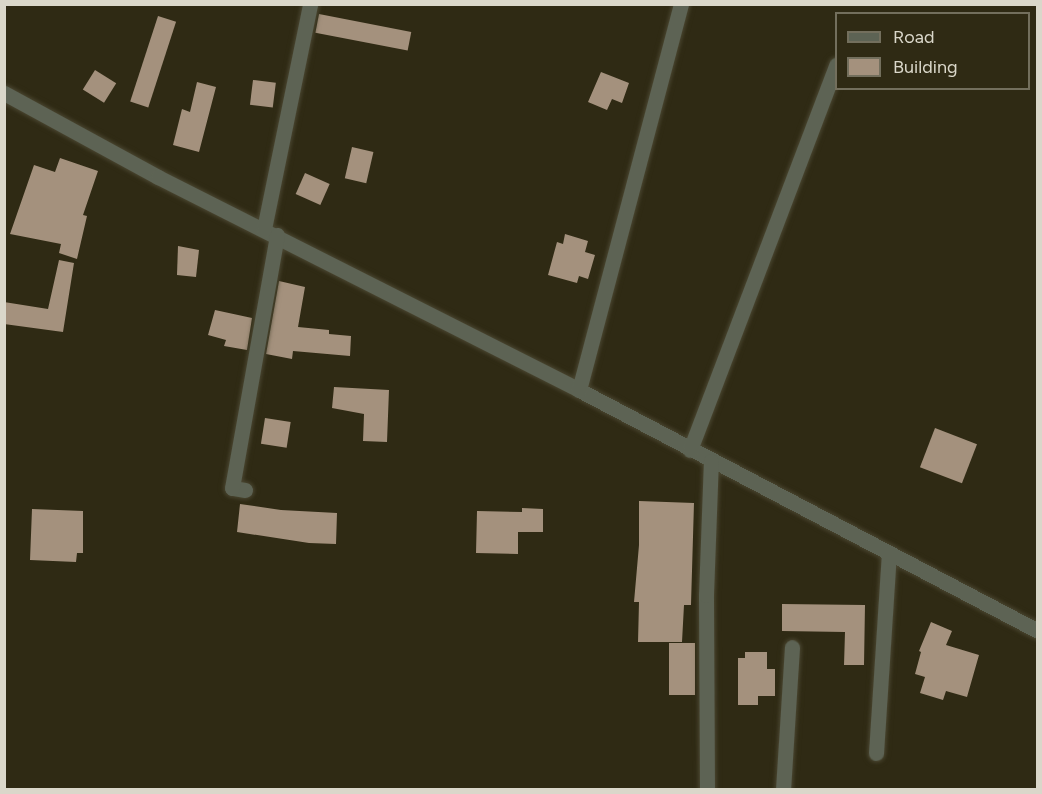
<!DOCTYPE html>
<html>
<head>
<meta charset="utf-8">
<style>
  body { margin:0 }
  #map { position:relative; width:1042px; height:794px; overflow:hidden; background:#2f2a14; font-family:Figtree,sans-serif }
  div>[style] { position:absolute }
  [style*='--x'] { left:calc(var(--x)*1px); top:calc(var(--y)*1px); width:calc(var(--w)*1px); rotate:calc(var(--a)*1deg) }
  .building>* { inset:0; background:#a4917d; transform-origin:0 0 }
  .roads { filter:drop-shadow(0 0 2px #4a4631) drop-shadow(0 0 2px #4a4631) }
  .service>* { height:15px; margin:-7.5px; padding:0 7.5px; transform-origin:7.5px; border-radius:7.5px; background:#5d6354 }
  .minor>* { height:15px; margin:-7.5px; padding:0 7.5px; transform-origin:7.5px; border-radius:7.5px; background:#5d6354 }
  span { translate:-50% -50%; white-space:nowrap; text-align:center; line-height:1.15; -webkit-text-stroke:6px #2f2a14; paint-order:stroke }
  .frame { position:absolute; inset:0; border:6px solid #dad7ca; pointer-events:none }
  .legend { position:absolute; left:835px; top:12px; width:195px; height:78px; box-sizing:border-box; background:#2f2a14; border:2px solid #736f5d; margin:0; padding:8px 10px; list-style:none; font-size:18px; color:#dad7ca }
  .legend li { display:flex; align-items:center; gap:12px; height:30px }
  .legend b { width:30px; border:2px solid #736f5d }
</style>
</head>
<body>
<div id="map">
  <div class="building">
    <div style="left:319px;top:14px;width:94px;height:19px;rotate:11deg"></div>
    <div style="left:158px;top:16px;width:19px;height:90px;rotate:18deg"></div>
    <div style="left:95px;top:70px;width:25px;height:23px;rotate:32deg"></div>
    <div style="clip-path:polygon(601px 72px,629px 83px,622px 103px,612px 99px,607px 110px,588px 102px)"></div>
    <div style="left:253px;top:80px;width:23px;height:25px;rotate:7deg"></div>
    <div style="clip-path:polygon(197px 82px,216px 87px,199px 152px,173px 145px,182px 109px,190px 112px)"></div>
    <div style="left:352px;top:147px;width:22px;height:32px;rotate:13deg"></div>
    <div style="clip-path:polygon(60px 158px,98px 171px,83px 215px,87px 216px,77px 259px,59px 253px,61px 244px,10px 234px,34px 165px,55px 172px)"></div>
    <div style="left:305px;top:173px;width:27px;height:23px;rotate:24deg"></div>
    <div style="clip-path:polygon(565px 234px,588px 241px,585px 252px,595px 255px,588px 279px,579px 276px,577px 283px,548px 275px,557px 242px,563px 244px)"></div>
    <div style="clip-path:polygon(178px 246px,199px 250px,196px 277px,177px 275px)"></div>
    <div style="clip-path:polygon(59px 260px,74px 263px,63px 332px,4px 324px,4px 302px,48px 309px)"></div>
    <div style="clip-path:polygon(279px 281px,305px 287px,298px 327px,329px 330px,329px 334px,351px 336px,350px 356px,293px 351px,292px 359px,266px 354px)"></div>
    <div style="clip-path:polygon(215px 310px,252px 318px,247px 350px,224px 346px,226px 340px,208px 335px)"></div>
    <div style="clip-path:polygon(334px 387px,389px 390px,387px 442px,363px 441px,364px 414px,332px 408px)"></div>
    <div style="left:265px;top:418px;width:26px;height:26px;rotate:9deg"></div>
    <div style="left:935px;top:428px;width:45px;height:42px;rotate:21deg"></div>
    <div style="clip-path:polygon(639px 501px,694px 503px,691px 605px,684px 605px,682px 642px,638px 642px,639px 602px,634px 602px,639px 545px)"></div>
    <div style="clip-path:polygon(240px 504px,281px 510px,337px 513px,336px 544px,309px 543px,237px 532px)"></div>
    <div style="clip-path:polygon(522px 508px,543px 509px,543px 532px,518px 532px,518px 554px,476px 553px,477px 511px,522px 512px)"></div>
    <div style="clip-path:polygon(32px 509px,83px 511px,83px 553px,77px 553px,76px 562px,30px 560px)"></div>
    <div style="clip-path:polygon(782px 604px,865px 605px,864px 665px,844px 665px,845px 632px,782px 631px)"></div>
    <div style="clip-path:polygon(931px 622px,952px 631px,946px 645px,979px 655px,967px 697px,946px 691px,943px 700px,920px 693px,925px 677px,915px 674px,921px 652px,919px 651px)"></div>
    <div style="left:669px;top:643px;width:26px;height:52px"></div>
    <div style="clip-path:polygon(745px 652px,767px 652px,767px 669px,775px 669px,775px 696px,758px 696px,758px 705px,738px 705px,738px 658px,745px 658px)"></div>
  </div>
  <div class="roads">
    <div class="service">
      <div style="--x:876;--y:753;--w:200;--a:-86.3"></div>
    </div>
    <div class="minor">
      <div style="--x:4;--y:93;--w:175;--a:28.6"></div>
      <div style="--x:158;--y:177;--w:472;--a:26.8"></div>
      <div style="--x:579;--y:390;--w:518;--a:27.7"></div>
      <div style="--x:264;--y:229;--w:230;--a:-78.4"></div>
      <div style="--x:579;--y:390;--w:399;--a:-75.2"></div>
      <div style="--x:690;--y:450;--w:412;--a:-69.2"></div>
      <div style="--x:245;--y:490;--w:13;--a:-171"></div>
      <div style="--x:232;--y:488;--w:257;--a:-79.9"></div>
      <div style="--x:707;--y:790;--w:195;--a:-90.3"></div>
      <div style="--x:706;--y:595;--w:134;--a:-87.9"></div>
      <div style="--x:783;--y:790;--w:143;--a:-86.4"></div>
    </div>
  </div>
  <div class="frame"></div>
  <ul class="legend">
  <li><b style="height:8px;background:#5d6354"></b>Road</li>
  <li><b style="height:16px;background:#a4917d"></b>Building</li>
  </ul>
</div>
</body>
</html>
